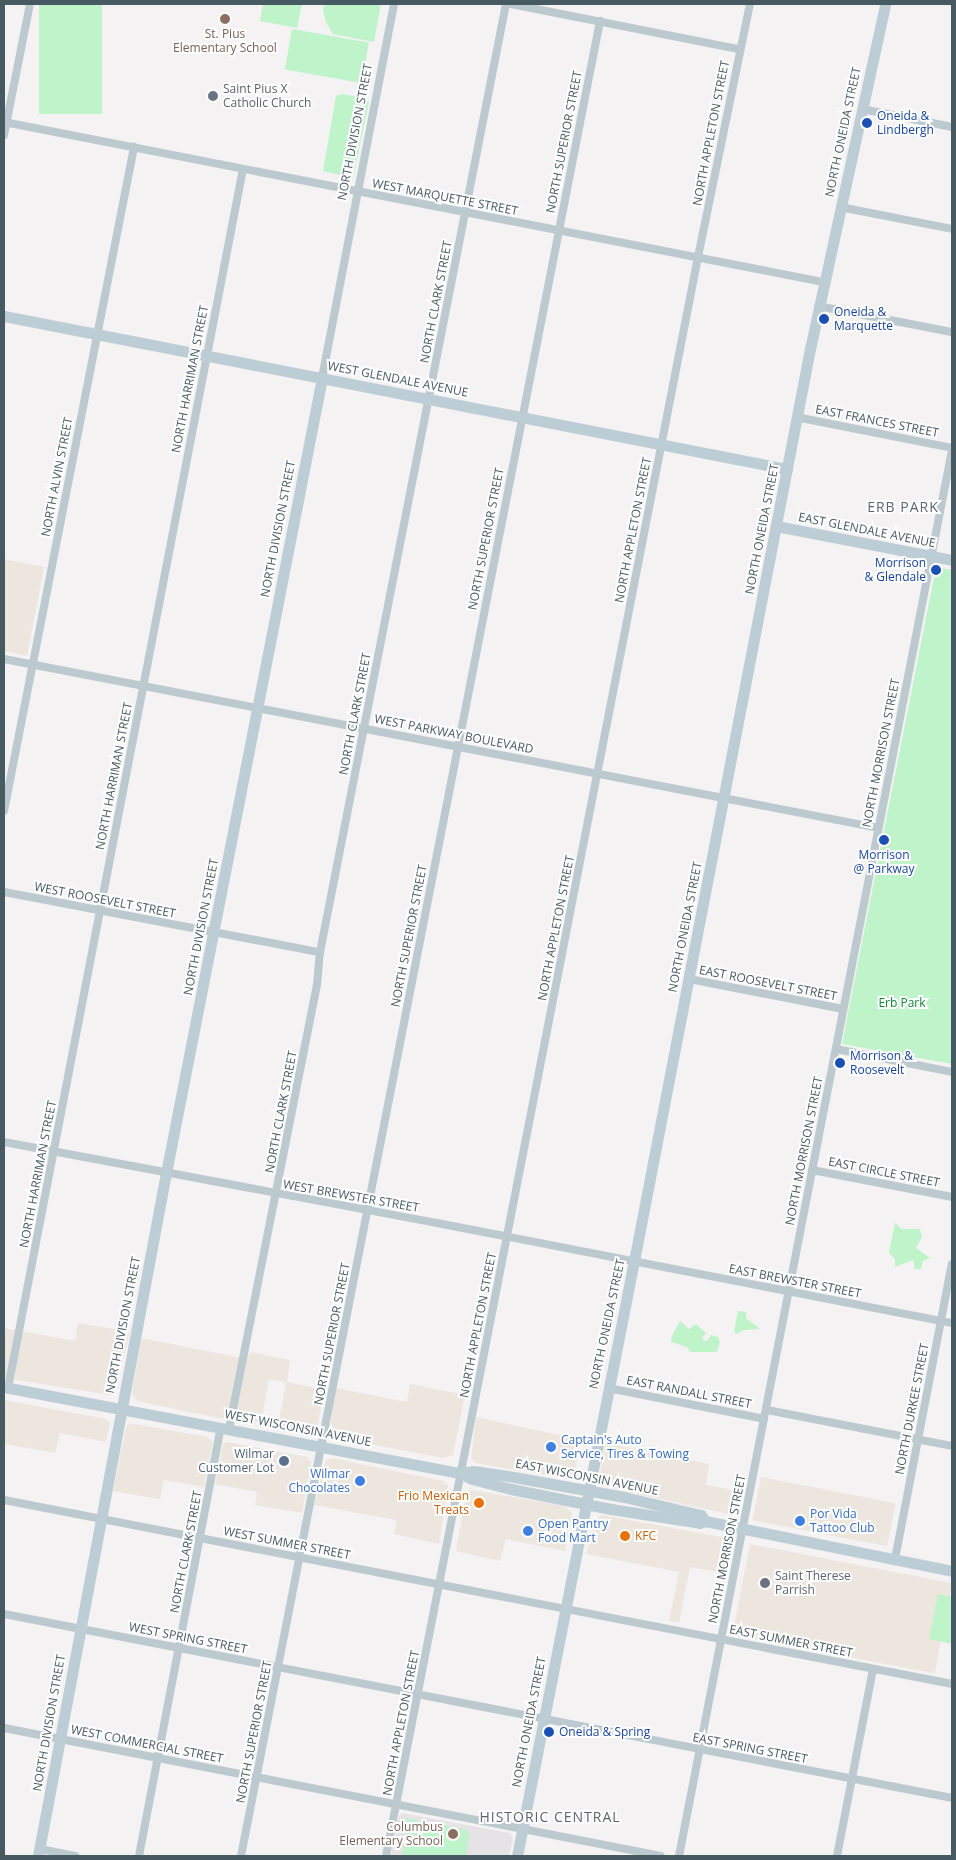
<!DOCTYPE html>
<html>
<head>
<meta charset="utf-8">
<style>
  body { margin:0 }
  #map { position:relative; width:956px; height:1860px; overflow:hidden; background:#f4f2f2; font-family:"Open Sans",sans-serif }
  div>[style] { position:absolute }
  [style*='--x'] { left:calc(var(--x)*1px); top:calc(var(--y)*1px); width:calc(var(--w)*1px); rotate:calc(var(--a)*1deg) }
  .commercial>* { inset:0; background:#ece6df; transform-origin:0 0 }
  .education>* { inset:0; background:#e5e3e5 }
  .green>* { inset:0; background:#bff3c9; transform-origin:0 0 }
  .street>* { height:8px; margin:-4px; padding:0 4px; transform-origin:4px; border-radius:4px; background:#bccacf }
  .secondary>* { height:11px; margin:-5.5px; padding:0 5.5px; transform-origin:5.5px; border-radius:5.5px; background:#bdcdd5 }
  .dots>* { width:14px; height:14px; translate:-50% -50%; box-sizing:border-box; border:2px solid #fff; border-radius:50% }
  span { translate:-50% -50%; white-space:nowrap; text-align:center; line-height:1.15; -webkit-text-stroke:4px #fff; paint-order:stroke }
  .education-label { font-size:12px; color:#785e54 }
  .right { translate:-100% -50%; text-align:right }
  .worship-label { font-size:12px; color:#5b616d }
  .left { translate:0 -50%; text-align:left }
  .transit-label { font-size:12px; color:#164399 }
  .street-label { font-size:12px; color:#485a61 }
  .park-label { font-size:12px; color:#108534 }
  .shop-label { font-size:12px; color:#366cbe }
  .service-label { font-size:12px; color:#4e5e75 }
  .food-label { font-size:12px; color:#c56008 }
  .neighbourhood-label { font-size:14px; color:#5e6468; letter-spacing:1px }
  .frame { position:absolute; inset:0; border:5px solid #485a61; pointer-events:none }
</style>
</head>
<body>
<div id="map">
  <div class="commercial">
    <div style="clip-path:polygon(4px 559px,44px 567px,27px 656px,4px 651px)"></div>
    <div style="clip-path:polygon(78px 1323px,130px 1332px,115px 1394px,110px 1395px,4px 1378px,4px 1328px,75px 1341px)"></div>
    <div style="clip-path:polygon(141px 1338px,247px 1359px,250px 1352px,290px 1360px,287px 1382px,324px 1390px,317px 1429px,310px 1433px,278px 1426px,286px 1383px,269px 1379px,261px 1423px,239px 1418px,218px 1418px,137px 1401px,132px 1394px)"></div>
    <div style="clip-path:polygon(410px 1384px,465px 1395px,453px 1455px,443px 1458px,333px 1437px,329px 1433px,336px 1388px,407px 1402px)"></div>
    <div style="clip-path:polygon(4px 1400px,106px 1419px,110px 1423px,106px 1442px,60px 1433px,55px 1453px,4px 1444px)"></div>
    <div style="clip-path:polygon(476px 1417px,581px 1440px,573px 1480px,476px 1463px,471px 1458px)"></div>
    <div style="clip-path:polygon(130px 1423px,207px 1437px,213px 1442px,204px 1487px,164px 1480px,160px 1499px,113px 1491px,126px 1427px)"></div>
    <div style="clip-path:polygon(227px 1442px,307px 1457px,311px 1462px,302px 1513px,255px 1505px,257px 1492px,215px 1484px,223px 1443px)"></div>
    <div style="clip-path:polygon(605px 1443px,709px 1464px,706px 1485px,743px 1492px,737px 1516px,601px 1486px,599px 1481px)"></div>
    <div style="clip-path:polygon(331px 1458px,443px 1481px,448px 1486px,439px 1544px,394px 1534px,397px 1520px,314px 1505px,325px 1462px)"></div>
    <div style="left:761px;top:1477px;width:137px;height:44px;rotate:11deg"></div>
    <div style="clip-path:polygon(472px 1490px,565px 1506px,572px 1513px,565px 1551px,506px 1539px,500px 1561px,456px 1551px,466px 1494px)"></div>
    <div style="clip-path:polygon(602px 1515px,727px 1538px,731px 1542px,726px 1573px,690px 1567px,679px 1623px,669px 1621px,679px 1572px,586px 1554px,595px 1519px)"></div>
    <div style="left:750px;top:1544px;width:206px;height:92px;rotate:11deg"></div>
  </div>
  <div class="education">
    <div style="clip-path:polygon(402px 1813px,510px 1833px,513px 1839px,509px 1856px,391px 1856px,399px 1816px)"></div>
  </div>
  <div class="green">
    <div style="left:39px;top:4px;width:63px;height:110px"></div>
    <div style="clip-path:polygon(263px 4px,302px 4px,297px 28px,260px 21px)"></div>
    <div style="clip-path:polygon(324px 4px,381px 4px,374px 42px,333px 34px,326px 22px,323px 10px)"></div>
    <div style="left:292px;top:29px;width:78px;height:41px;rotate:10deg"></div>
    <div style="clip-path:polygon(341px 94px,365px 98px,369px 102px,353px 178px,323px 171px,336px 96px)"></div>
    <div style="clip-path:polygon(936px 567px,952px 570px,952px 1064px,842px 1044px)"></div>
    <div style="clip-path:polygon(895px 1222px,901px 1229px,920px 1229px,922px 1237px,916px 1248px,930px 1258px,923px 1261px,921px 1269px,915px 1269px,913px 1260px,895px 1267px,895px 1259px,889px 1253px)"></div>
    <div style="clip-path:polygon(738px 1311px,746px 1312px,746px 1318px,760px 1329px,744px 1330px,737px 1334px,734px 1332px)"></div>
    <div style="clip-path:polygon(680px 1321px,689px 1329px,696px 1324px,706px 1333px,702px 1338px,704px 1341px,708px 1340px,711px 1335px,718px 1337px,720px 1342px,717px 1352px,690px 1352px,687px 1347px,671px 1342px,672px 1336px)"></div>
    <div style="clip-path:polygon(938px 1594px,952px 1597px,952px 1644px,929px 1639px)"></div>
    <div style="clip-path:polygon(405px 1818px,417px 1820px,419px 1825px,442px 1830px,443px 1825px,467px 1830px,469px 1833px,467px 1856px,402px 1856px,406px 1833px,402px 1831px)"></div>
  </div>
  <div class="street">
    <div style="--x:511;--y:4;--w:232;--a:11.2"></div>
    <div style="--x:862;--y:109;--w:92;--a:11.3"></div>
    <div style="--x:4;--y:122;--w:834;--a:11.05"></div>
    <div style="--x:4;--y:135;--w:134;--a:-78.8"></div>
    <div style="--x:840;--y:207;--w:114;--a:11.1"></div>
    <div style="--x:818;--y:306;--w:136;--a:11"></div>
    <div style="--x:322;--y:378;--w:381;--a:-79.1"></div>
    <div style="--x:796;--y:417;--w:159;--a:11.2"></div>
    <div style="--x:4;--y:659;--w:890;--a:10.94"></div>
    <div style="--x:4;--y:811;--w:677;--a:-78.92"></div>
    <div style="--x:4;--y:892;--w:322;--a:10.8"></div>
    <div style="--x:689;--y:979;--w:157;--a:11"></div>
    <div style="--x:836;--y:1049;--w:118;--a:11.2"></div>
    <div style="--x:4;--y:1142;--w:441;--a:10.6"></div>
    <div style="--x:437;--y:1223;--w:525;--a:10.99"></div>
    <div style="--x:812;--y:1170;--w:143;--a:10.9"></div>
    <div style="--x:8;--y:1388;--w:1241;--a:-79.09"></div>
    <div style="--x:608;--y:1388;--w:159;--a:11.2"></div>
    <div style="--x:767;--y:1410;--w:188;--a:11"></div>
    <div style="--x:229;--y:1429;--w:453;--a:-78.8"></div>
    <div style="--x:317;--y:985;--w:33;--a:-85"></div>
    <div style="--x:320;--y:952;--w:966;--a:-78.9"></div>
    <div style="--x:4;--y:1500;--w:966;--a:10.98"></div>
    <div style="--x:895;--y:1559;--w:300;--a:-79.1"></div>
    <div style="--x:4;--y:1614;--w:966;--a:10.98"></div>
    <div style="--x:4;--y:1728;--w:669;--a:11.02"></div>
    <div style="--x:40;--y:1849;--w:36;--a:11"></div>
    <div style="--x:139;--y:1856;--w:436;--a:-79.2"></div>
    <div style="--x:241;--y:1856;--w:1870;--a:-78.93"></div>
    <div style="--x:386;--y:1856;--w:1629;--a:-78.96"></div>
    <div style="--x:698;--y:257;--w:258;--a:-78.4"></div>
    <div style="--x:679;--y:1856;--w:1432;--a:-79.01"></div>
    <div style="--x:837;--y:1856;--w:190;--a:-79.1"></div>
  </div>
  <div class="secondary">
    <div style="--x:4;--y:316;--w:798;--a:11.06"></div>
    <div style="--x:776;--y:526;--w:179;--a:10.9"></div>
    <div style="--x:4;--y:1387;--w:464;--a:10.7"></div>
    <div style="--x:460;--y:1473;--w:13;--a:27"></div>
    <div style="--x:472;--y:1479;--w:40;--a:14.4"></div>
    <div style="--x:511;--y:1489;--w:102;--a:11.3"></div>
    <div style="--x:611;--y:1509;--w:90;--a:8.9"></div>
    <div style="--x:700;--y:1523;--w:5;--a:-22"></div>
    <div style="--x:705;--y:1521;--w:252;--a:11.4"></div>
    <div style="--x:460;--y:1473;--w:14;--a:-8"></div>
    <div style="--x:474;--y:1471;--w:40;--a:8.5"></div>
    <div style="--x:514;--y:1477;--w:112;--a:10.3"></div>
    <div style="--x:624;--y:1497;--w:79;--a:13.2"></div>
    <div style="--x:701;--y:1515;--w:7;--a:56"></div>
    <div style="--x:38;--y:1856;--w:695;--a:-79.39"></div>
    <div style="--x:166;--y:1173;--w:810;--a:-78.9"></div>
    <div style="--x:517;--y:1856;--w:606;--a:-78.88"></div>
    <div style="--x:634;--y:1261;--w:929;--a:-79.08"></div>
    <div style="--x:810;--y:349;--w:353;--a:-77.7"></div>
  </div>
  <div class="dots">
    <div style="left:225px;top:19px;background:#8d6e63"></div>
    <div style="left:213px;top:96px;background:#6b7280"></div>
    <div style="left:867px;top:123px;background:#1a4fb4"></div>
    <div style="left:824px;top:319px;background:#1a4fb4"></div>
    <div style="left:936px;top:570px;background:#1a4fb4"></div>
    <div style="left:884px;top:840px;background:#1a4fb4"></div>
    <div style="left:840px;top:1063px;background:#1a4fb4"></div>
    <div style="left:551px;top:1447px;background:#3f7fe0"></div>
    <div style="left:284px;top:1461px;background:#5c6f8a"></div>
    <div style="left:360px;top:1481px;background:#3f7fe0"></div>
    <div style="left:479px;top:1503px;background:#e8710a"></div>
    <div style="left:800px;top:1521px;background:#3f7fe0"></div>
    <div style="left:528px;top:1531px;background:#3f7fe0"></div>
    <div style="left:625px;top:1536px;background:#e8710a"></div>
    <div style="left:765px;top:1583px;background:#6b7280"></div>
    <div style="left:549px;top:1732px;background:#1a4fb4"></div>
    <div style="left:453px;top:1834px;background:#8d6e63"></div>
  </div>
  <div class="education-label">
    <span style="left:225px;top:41px">St. Pius<br>Elementary School</span>
    <span class="right" style="left:443px;top:1834px">Columbus<br>Elementary School</span>
  </div>
  <div class="worship-label">
    <span class="left" style="left:223px;top:96px">Saint Pius X<br>Catholic Church</span>
    <span class="left" style="left:775px;top:1583px">Saint Therese<br>Parrish</span>
  </div>
  <div class="transit-label">
    <span class="left" style="left:877px;top:123px">Oneida &amp;<br>Lindbergh</span>
    <span class="left" style="left:834px;top:319px">Oneida &amp;<br>Marquette</span>
    <span class="right" style="left:926px;top:570px">Morrison<br>&amp; Glendale</span>
    <span style="left:884px;top:862px">Morrison<br>@ Parkway</span>
    <span class="left" style="left:850px;top:1063px">Morrison &amp;<br>Roosevelt</span>
    <span class="left" style="left:559px;top:1732px">Oneida &amp; Spring</span>
  </div>
  <div class="street-label">
    <span style="left:355px;top:132px;rotate:-79deg">NORTH DIVISION STREET</span>
    <span style="left:843px;top:132px;rotate:-78deg">NORTH ONEIDA STREET</span>
    <span style="left:711px;top:133px;rotate:-79deg">NORTH APPLETON STREET</span>
    <span style="left:564px;top:142px;rotate:-79deg">NORTH SUPERIOR STREET</span>
    <span style="left:445px;top:197px;rotate:11deg">WEST MARQUETTE STREET</span>
    <span style="left:436px;top:302px;rotate:-79deg">NORTH CLARK STREET</span>
    <span style="left:190px;top:379px;rotate:-79deg">NORTH HARRIMAN STREET</span>
    <span style="left:398px;top:379px;rotate:11deg">WEST GLENDALE AVENUE</span>
    <span style="left:877px;top:421px;rotate:11deg">EAST FRANCES STREET</span>
    <span style="left:57px;top:477px;rotate:-79deg">NORTH ALVIN STREET</span>
    <span style="left:278px;top:529px;rotate:-79deg">NORTH DIVISION STREET</span>
    <span style="left:762px;top:529px;rotate:-79deg">NORTH ONEIDA STREET</span>
    <span style="left:633px;top:530px;rotate:-79deg">NORTH APPLETON STREET</span>
    <span style="left:867px;top:530px;rotate:11deg">EAST GLENDALE AVENUE</span>
    <span style="left:486px;top:539px;rotate:-79deg">NORTH SUPERIOR STREET</span>
    <span style="left:355px;top:714px;rotate:-79deg">NORTH CLARK STREET</span>
    <span style="left:454px;top:734px;rotate:11deg">WEST PARKWAY BOULEVARD</span>
    <span style="left:881px;top:753px;rotate:-79deg">NORTH MORRISON STREET</span>
    <span style="left:114px;top:776px;rotate:-79deg">NORTH HARRIMAN STREET</span>
    <span style="left:105px;top:900px;rotate:11deg">WEST ROOSEVELT STREET</span>
    <span style="left:201px;top:927px;rotate:-79deg">NORTH DIVISION STREET</span>
    <span style="left:685px;top:927px;rotate:-79deg">NORTH ONEIDA STREET</span>
    <span style="left:556px;top:928px;rotate:-79deg">NORTH APPLETON STREET</span>
    <span style="left:409px;top:936px;rotate:-79deg">NORTH SUPERIOR STREET</span>
    <span style="left:768px;top:983px;rotate:11deg">EAST ROOSEVELT STREET</span>
    <span style="left:281px;top:1112px;rotate:-79deg">NORTH CLARK STREET</span>
    <span style="left:804px;top:1151px;rotate:-79deg">NORTH MORRISON STREET</span>
    <span style="left:884px;top:1172px;rotate:11deg">EAST CIRCLE STREET</span>
    <span style="left:38px;top:1174px;rotate:-79deg">NORTH HARRIMAN STREET</span>
    <span style="left:351px;top:1196px;rotate:10deg">WEST BREWSTER STREET</span>
    <span style="left:795px;top:1281px;rotate:11deg">EAST BREWSTER STREET</span>
    <span style="left:607px;top:1324px;rotate:-78deg">NORTH ONEIDA STREET</span>
    <span style="left:123px;top:1325px;rotate:-79deg">NORTH DIVISION STREET</span>
    <span style="left:478px;top:1325px;rotate:-79deg">NORTH APPLETON STREET</span>
    <span style="left:332px;top:1334px;rotate:-79deg">NORTH SUPERIOR STREET</span>
    <span style="left:689px;top:1392px;rotate:11deg">EAST RANDALL STREET</span>
    <span style="left:912px;top:1409px;rotate:-79deg">NORTH DURKEE STREET</span>
    <span style="left:298px;top:1428px;rotate:11deg">WEST WISCONSIN AVENUE</span>
    <span style="left:587px;top:1477px;rotate:11deg">EAST WISCONSIN AVENUE</span>
    <span style="left:287px;top:1543px;rotate:11deg">WEST SUMMER STREET</span>
    <span style="left:727px;top:1549px;rotate:-79deg">NORTH MORRISON STREET</span>
    <span style="left:186px;top:1552px;rotate:-79deg">NORTH CLARK STREET</span>
    <span style="left:188px;top:1638px;rotate:11deg">WEST SPRING STREET</span>
    <span style="left:791px;top:1641px;rotate:11deg">EAST SUMMER STREET</span>
    <span style="left:529px;top:1722px;rotate:-79deg">NORTH ONEIDA STREET</span>
    <span style="left:49px;top:1723px;rotate:-80deg">NORTH DIVISION STREET</span>
    <span style="left:401px;top:1723px;rotate:-79deg">NORTH APPLETON STREET</span>
    <span style="left:254px;top:1732px;rotate:-79deg">NORTH SUPERIOR STREET</span>
    <span style="left:147px;top:1744px;rotate:11deg">WEST COMMERCIAL STREET</span>
    <span style="left:750px;top:1748px;rotate:11deg">EAST SPRING STREET</span>
  </div>
  <div class="park-label">
    <span style="left:902px;top:1003px">Erb Park</span>
  </div>
  <div class="shop-label">
    <span class="left" style="left:561px;top:1447px">Captain's Auto<br>Service, Tires &amp; Towing</span>
    <span class="right" style="left:350px;top:1481px">Wilmar<br>Chocolates</span>
    <span class="left" style="left:810px;top:1521px">Por Vida<br>Tattoo Club</span>
    <span class="left" style="left:538px;top:1531px">Open Pantry<br>Food Mart</span>
  </div>
  <div class="service-label">
    <span class="right" style="left:274px;top:1461px">Wilmar<br>Customer Lot</span>
  </div>
  <div class="food-label">
    <span class="right" style="left:469px;top:1503px">Frio Mexican<br>Treats</span>
    <span class="left" style="left:635px;top:1536px">KFC</span>
  </div>
  <div class="neighbourhood-label">
    <span style="left:903px;top:507px">ERB PARK</span>
    <span style="left:550px;top:1817px">HISTORIC CENTRAL</span>
  </div>
  <div class="frame"></div>
</div>
</body>
</html>
